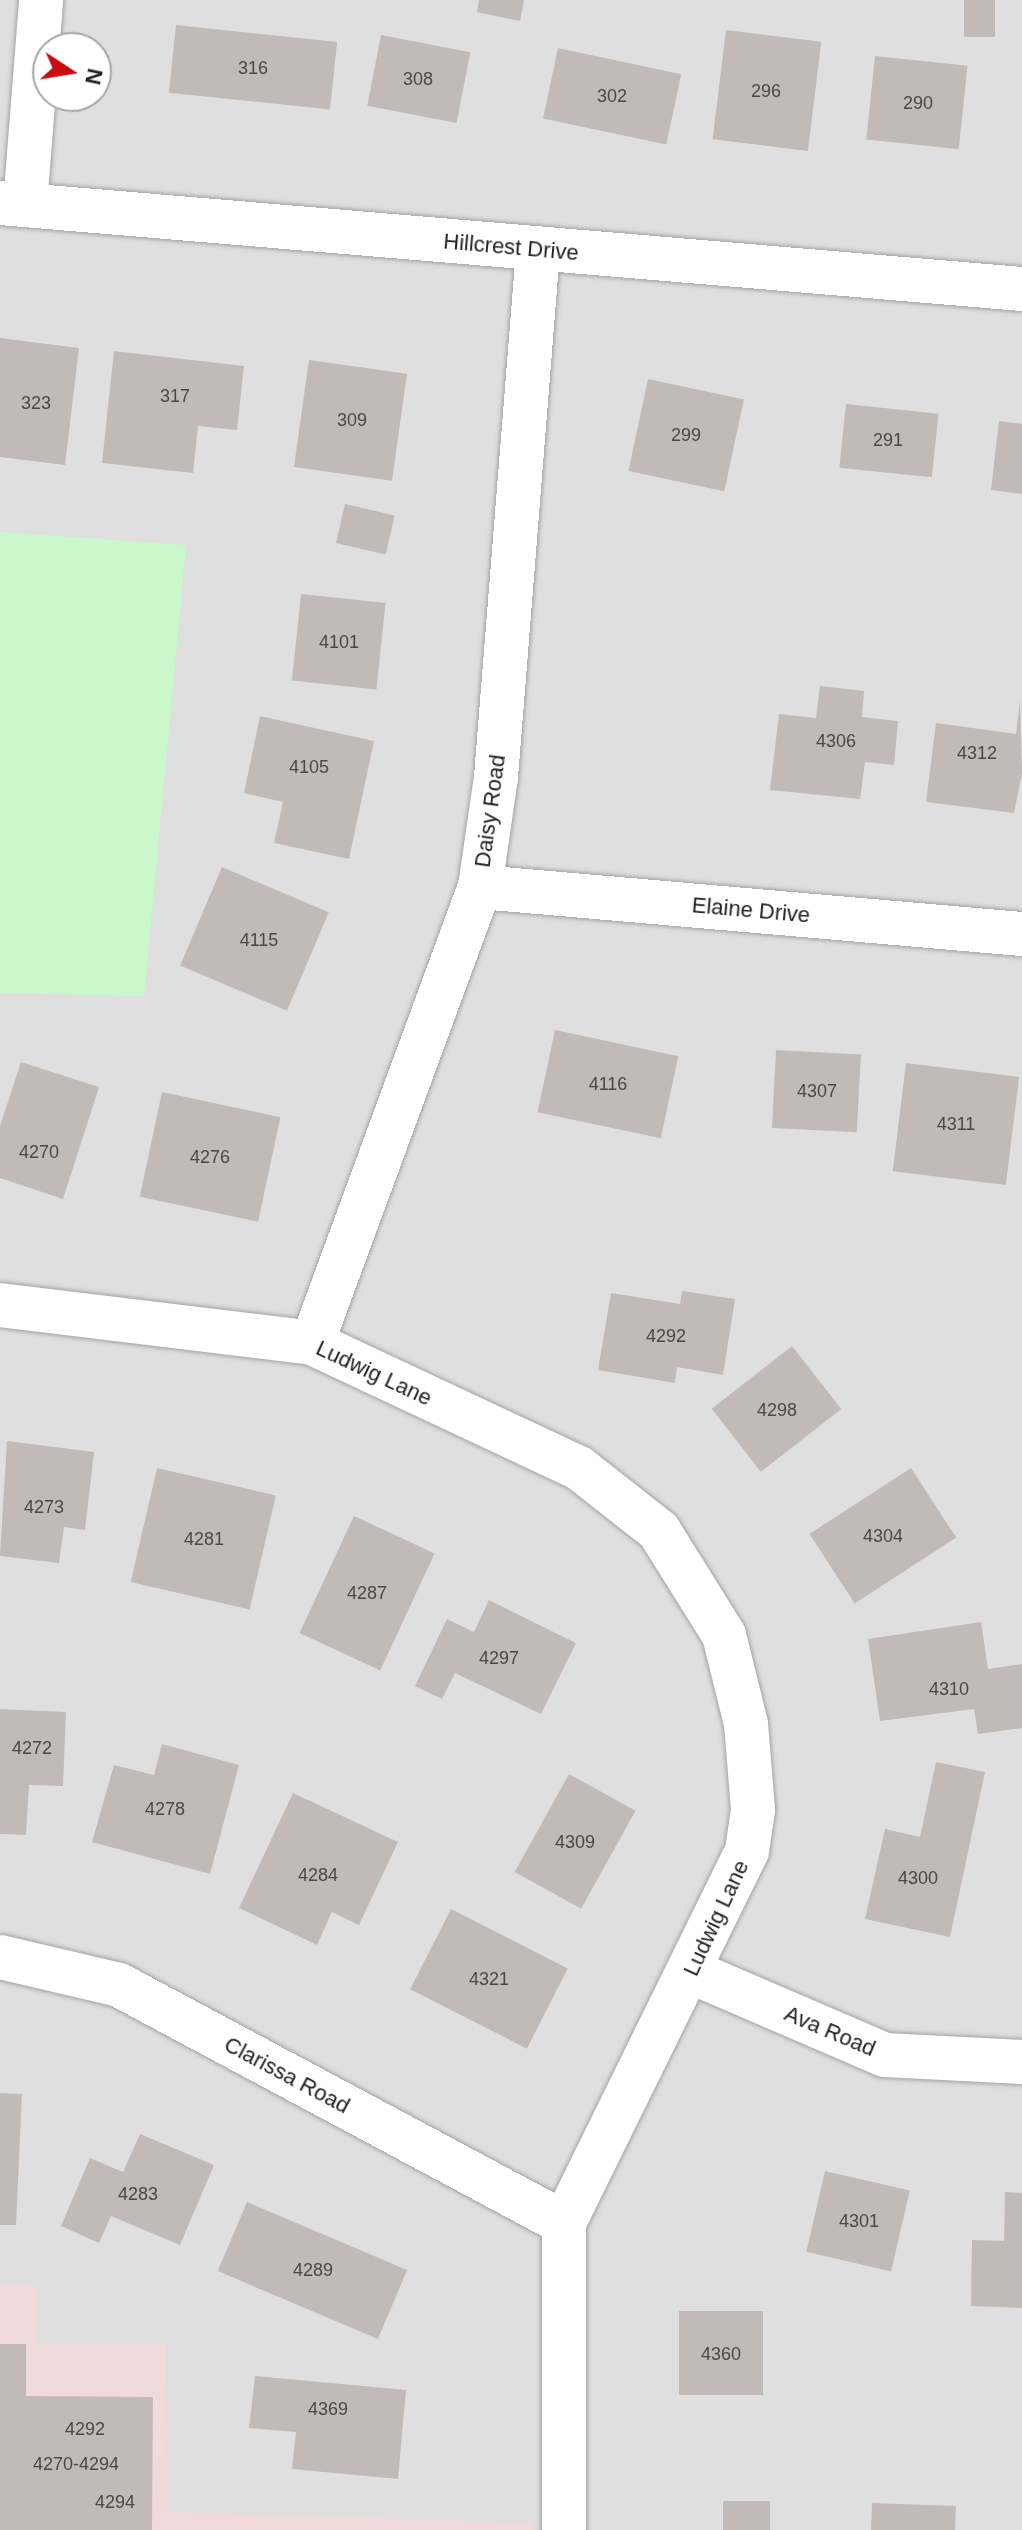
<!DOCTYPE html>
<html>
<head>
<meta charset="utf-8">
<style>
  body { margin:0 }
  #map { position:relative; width:1022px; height:2530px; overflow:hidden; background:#f1eee9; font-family:Arial,sans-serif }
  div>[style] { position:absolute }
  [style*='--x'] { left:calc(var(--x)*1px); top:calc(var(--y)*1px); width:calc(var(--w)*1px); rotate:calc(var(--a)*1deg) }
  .residential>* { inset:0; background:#e0dfdf }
  .commercial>* { inset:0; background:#f1dada }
  .park>* { inset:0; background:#caf7cc }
  .building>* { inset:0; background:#c2bab6; transform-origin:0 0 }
  .roads { filter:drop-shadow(0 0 2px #a3a3a3) drop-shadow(0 0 2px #a3a3a3) }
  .street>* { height:44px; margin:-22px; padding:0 22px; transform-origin:22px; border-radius:22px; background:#fff }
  span { translate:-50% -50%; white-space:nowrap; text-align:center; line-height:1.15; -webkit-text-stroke:7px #fff; paint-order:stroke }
  .number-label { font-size:18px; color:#4a4847 }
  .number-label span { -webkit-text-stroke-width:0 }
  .street-label { font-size:22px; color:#222 }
  .north { position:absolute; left:32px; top:32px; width:80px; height:80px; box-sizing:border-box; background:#fff; border:2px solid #a7a7a7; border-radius:50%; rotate:102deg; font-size:22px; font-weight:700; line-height:32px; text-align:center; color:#222 }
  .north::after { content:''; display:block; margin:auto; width:28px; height:36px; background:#c90b11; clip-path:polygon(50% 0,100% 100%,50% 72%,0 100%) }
</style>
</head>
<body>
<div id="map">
  <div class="residential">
    <div style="clip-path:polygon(evenodd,0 0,1022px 0,1022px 2530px,0 2530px,0 0,48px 48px,96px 48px,96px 96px,48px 96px,48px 48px)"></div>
  </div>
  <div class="commercial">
    <div style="clip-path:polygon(0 2285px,37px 2285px,36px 2344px,166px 2343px,167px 2512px,532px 2523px,532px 2530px,0 2530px)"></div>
  </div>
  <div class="park">
    <div style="clip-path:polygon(0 532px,186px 545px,144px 996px,0 993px)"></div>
  </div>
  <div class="building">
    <div style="clip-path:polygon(479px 0,524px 0,520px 21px,477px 12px)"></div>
    <div style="left:964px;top:0;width:31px;height:37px"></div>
    <div style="left:176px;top:25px;width:162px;height:68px;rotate:6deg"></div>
    <div style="left:726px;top:30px;width:96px;height:110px;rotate:7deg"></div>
    <div style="left:381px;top:35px;width:91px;height:72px;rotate:11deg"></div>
    <div style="left:558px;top:48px;width:126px;height:72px;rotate:12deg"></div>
    <div style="left:875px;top:56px;width:93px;height:84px;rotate:6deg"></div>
    <div style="clip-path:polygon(0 338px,79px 348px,65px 465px,0 457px)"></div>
    <div style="clip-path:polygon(114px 351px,244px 366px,237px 430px,198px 426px,193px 473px,102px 463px)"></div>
    <div style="left:309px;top:360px;width:99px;height:108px;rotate:8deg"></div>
    <div style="left:648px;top:379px;width:98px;height:94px;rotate:12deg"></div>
    <div style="left:846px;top:404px;width:93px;height:64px;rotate:6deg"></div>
    <div style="clip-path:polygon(999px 421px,1022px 424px,1022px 494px,991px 490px)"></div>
    <div style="left:345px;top:504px;width:51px;height:40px;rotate:13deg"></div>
    <div style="left:301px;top:594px;width:85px;height:87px;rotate:6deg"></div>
    <div style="clip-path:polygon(820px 686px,864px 691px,862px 717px,898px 721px,894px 765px,865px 762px,860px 799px,770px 790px,779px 714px,816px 718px)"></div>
    <div style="clip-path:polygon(1020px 700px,1022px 773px,1014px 813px,926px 802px,936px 723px,1016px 734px)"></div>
    <div style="clip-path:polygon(260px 716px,374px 741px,349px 859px,274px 843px,283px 802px,244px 793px)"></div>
    <div style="left:222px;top:867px;width:116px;height:107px;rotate:23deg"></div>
    <div style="left:555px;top:1030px;width:126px;height:84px;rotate:12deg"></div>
    <div style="left:776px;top:1050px;width:85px;height:78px;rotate:3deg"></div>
    <div style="clip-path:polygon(21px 1062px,99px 1087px,63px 1199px,0 1178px,0 1126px)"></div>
    <div style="left:906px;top:1063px;width:114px;height:109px;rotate:7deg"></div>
    <div style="left:162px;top:1092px;width:121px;height:107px;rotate:12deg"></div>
    <div style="clip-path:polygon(682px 1291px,735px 1299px,723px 1375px,677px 1367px,675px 1383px,598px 1370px,611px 1293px,680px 1304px)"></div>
    <div style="left:792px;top:1346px;width:80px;height:102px;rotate:52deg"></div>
    <div style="clip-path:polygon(7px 1441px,94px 1452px,85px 1530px,64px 1527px,59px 1563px,0 1556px)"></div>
    <div style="left:157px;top:1468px;width:122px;height:117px;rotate:13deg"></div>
    <div style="left:911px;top:1468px;width:83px;height:121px;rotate:57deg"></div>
    <div style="left:354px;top:1516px;width:89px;height:129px;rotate:25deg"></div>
    <div style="clip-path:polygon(489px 1600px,576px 1643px,541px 1714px,455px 1673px,442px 1699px,415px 1686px,447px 1619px,474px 1632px)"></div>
    <div style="clip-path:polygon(981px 1622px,988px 1669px,1022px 1664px,1022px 1728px,978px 1734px,974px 1709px,880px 1721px,868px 1639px)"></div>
    <div style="clip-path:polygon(0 1709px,66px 1712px,63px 1786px,29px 1785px,26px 1835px,0 1834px)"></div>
    <div style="clip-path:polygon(162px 1744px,239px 1765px,210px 1874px,92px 1842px,114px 1765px,154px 1775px)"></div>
    <div style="clip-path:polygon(936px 1762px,985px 1772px,950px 1937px,865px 1919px,885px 1829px,920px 1837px)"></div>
    <div style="left:569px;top:1774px;width:76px;height:112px;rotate:29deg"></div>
    <div style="clip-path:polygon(293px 1793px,398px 1842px,359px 1925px,332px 1912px,317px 1945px,239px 1908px)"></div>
    <div style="left:451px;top:1909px;width:131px;height:90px;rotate:27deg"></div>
    <div style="clip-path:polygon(0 2093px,22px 2094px,16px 2225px,0 2225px)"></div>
    <div style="clip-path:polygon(140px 2134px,214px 2165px,180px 2245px,111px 2216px,99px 2243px,61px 2226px,90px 2158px,123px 2172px)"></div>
    <div style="left:825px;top:2171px;width:87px;height:83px;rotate:13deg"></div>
    <div style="clip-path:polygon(1005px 2192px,1022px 2193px,1022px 2308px,971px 2306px,972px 2240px,1004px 2241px)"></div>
    <div style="left:247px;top:2202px;width:174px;height:75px;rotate:23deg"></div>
    <div style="left:763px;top:2311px;width:84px;height:84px;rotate:90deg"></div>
    <div style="clip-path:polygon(0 2344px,26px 2344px,26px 2396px,153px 2397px,152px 2530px,0 2530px)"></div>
    <div style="clip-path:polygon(255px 2376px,406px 2390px,398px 2479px,292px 2469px,296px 2432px,249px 2428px)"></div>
    <div style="left:770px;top:2501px;width:29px;height:47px;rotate:90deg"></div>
    <div style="left:872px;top:2503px;width:84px;height:27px;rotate:2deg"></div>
  </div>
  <div class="roads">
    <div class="street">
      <div style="--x:0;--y:203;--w:1026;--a:4.81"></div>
      <div style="--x:25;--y:205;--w:206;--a:-85.5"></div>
      <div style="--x:480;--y:887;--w:544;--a:4.96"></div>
      <div style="--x:0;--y:1305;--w:314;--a:6.9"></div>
      <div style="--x:312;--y:1343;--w:295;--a:25.1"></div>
      <div style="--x:579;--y:1468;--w:102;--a:38.2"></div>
      <div style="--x:659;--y:1531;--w:123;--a:58"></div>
      <div style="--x:724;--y:1635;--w:92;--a:76.1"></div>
      <div style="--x:746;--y:1724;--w:86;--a:85.3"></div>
      <div style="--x:753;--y:1810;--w:41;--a:98.3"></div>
      <div style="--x:747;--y:1851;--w:415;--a:116.2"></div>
      <div style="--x:564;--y:2223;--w:307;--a:90"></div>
      <div style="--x:312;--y:1343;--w:486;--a:-69.8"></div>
      <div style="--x:480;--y:887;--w:111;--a:-81.7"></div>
      <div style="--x:496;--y:777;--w:529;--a:-85.44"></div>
      <div style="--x:0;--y:1957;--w:122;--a:13.2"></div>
      <div style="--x:119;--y:1985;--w:505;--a:28.14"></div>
      <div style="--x:692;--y:1972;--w:210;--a:23.3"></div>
      <div style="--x:885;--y:2055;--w:137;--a:2.9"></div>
    </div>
  </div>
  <div class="number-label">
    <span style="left:253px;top:68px">316</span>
    <span style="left:418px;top:79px">308</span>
    <span style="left:766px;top:91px">296</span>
    <span style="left:612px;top:96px">302</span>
    <span style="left:918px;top:103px">290</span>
    <span style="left:175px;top:396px">317</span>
    <span style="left:36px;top:403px">323</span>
    <span style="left:352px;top:420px">309</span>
    <span style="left:686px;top:435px">299</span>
    <span style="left:888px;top:440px">291</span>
    <span style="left:339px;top:642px">4101</span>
    <span style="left:836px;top:741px">4306</span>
    <span style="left:977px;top:753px">4312</span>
    <span style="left:309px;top:767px">4105</span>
    <span style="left:259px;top:940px">4115</span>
    <span style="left:608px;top:1084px">4116</span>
    <span style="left:817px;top:1091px">4307</span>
    <span style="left:956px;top:1124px">4311</span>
    <span style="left:39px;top:1152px">4270</span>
    <span style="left:210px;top:1157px">4276</span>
    <span style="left:666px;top:1336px">4292</span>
    <span style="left:777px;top:1410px">4298</span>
    <span style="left:44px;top:1507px">4273</span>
    <span style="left:883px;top:1536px">4304</span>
    <span style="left:204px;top:1539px">4281</span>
    <span style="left:367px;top:1593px">4287</span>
    <span style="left:499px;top:1658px">4297</span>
    <span style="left:949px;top:1689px">4310</span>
    <span style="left:32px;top:1748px">4272</span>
    <span style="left:165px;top:1809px">4278</span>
    <span style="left:575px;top:1842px">4309</span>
    <span style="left:318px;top:1875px">4284</span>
    <span style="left:918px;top:1878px">4300</span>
    <span style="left:489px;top:1979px">4321</span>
    <span style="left:138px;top:2194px">4283</span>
    <span style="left:859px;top:2221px">4301</span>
    <span style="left:313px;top:2270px">4289</span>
    <span style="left:721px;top:2354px">4360</span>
    <span style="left:328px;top:2409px">4369</span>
    <span style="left:85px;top:2429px">4292</span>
    <span style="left:76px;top:2464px">4270-4294</span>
    <span style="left:115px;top:2502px">4294</span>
  </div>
  <div class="street-label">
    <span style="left:511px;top:247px;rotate:5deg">Hillcrest Drive</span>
    <span style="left:490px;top:811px;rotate:-82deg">Daisy Road</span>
    <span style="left:751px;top:910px;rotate:5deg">Elaine Drive</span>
    <span style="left:374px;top:1373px;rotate:25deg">Ludwig Lane</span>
    <span style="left:716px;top:1918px;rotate:-65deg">Ludwig Lane</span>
    <span style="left:830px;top:2031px;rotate:23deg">Ava Road</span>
    <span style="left:287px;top:2075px;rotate:28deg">Clarissa Road</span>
  </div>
  <div class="north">N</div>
</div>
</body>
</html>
